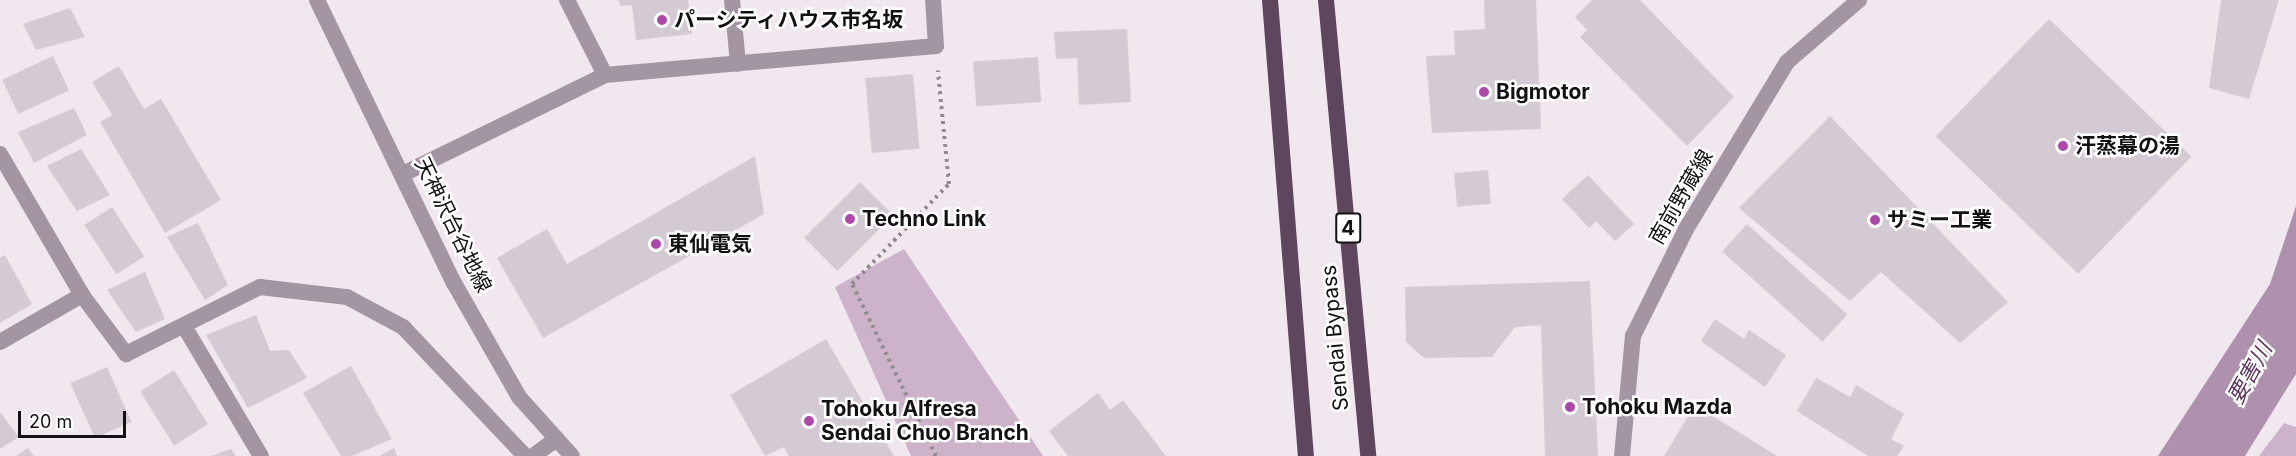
<!DOCTYPE html>
<html>
<head>
<meta charset="utf-8">
<style>
  body { margin:0 }
  #map { position:relative; width:2296px; height:456px; overflow:hidden; background:#f0e7ef; font-family:Inter,"Noto Sans JP",sans-serif }
  div>[style] { position:absolute }
  [style*='--x'] { left:calc(var(--x)*1px); top:calc(var(--y)*1px); width:calc(var(--w)*1px); rotate:calc(var(--a)*1deg) }
  .green>* { inset:0; background:#ccb3ca }
  .water>* { inset:0; background:#ae91ac }
  .building>* { inset:0; background:#d4cad3; transform-origin:0 0 }
  .path>* { height:4px; margin-top:-2px; transform-origin:0; background:repeating-linear-gradient(90deg,#918a90 0 3px,transparent 0 7.5px) }
  .minor>* { height:16px; margin:-8px; padding:0 8px; transform-origin:8px; border-radius:8px; background:#a396a2 }
  .tertiary>* { height:16px; margin:-8px; padding:0 8px; transform-origin:8px; border-radius:8px; background:#a396a2 }
  .trunk>* { height:16px; margin:-8px; padding:0 8px; transform-origin:8px; border-radius:8px; background:#5e465c }
  .dots>* { width:16px; height:16px; translate:-50% -50%; box-sizing:border-box; border:3px solid #fff; border-radius:50% }
  span { translate:-50% -50%; white-space:nowrap; text-align:center; line-height:1.15; -webkit-text-stroke:5px #fff; paint-order:stroke }
  .shield-label span { padding:2px 4px; background:#fff; border:2px solid; border-radius:4px; -webkit-text-stroke-width:0 }
  .shield-label { font-size:20px; color:#141114; font-weight:700 }
  .poi-label { font-size:21px; color:#141114; font-weight:700 }
  .left { translate:0 -50%; text-align:left }
  .street-label { font-size:21px; color:#141114 }
  .water-label { font-size:22px; color:#5e355c; font-style:italic }
  .scale { position:absolute; left:18px; top:411px; width:108px; height:27px; box-sizing:border-box; border:3px solid #141114; border-top:0; padding-left:8px; font-size:18px; line-height:21px; white-space:nowrap; color:#141114; -webkit-text-stroke:4px #fff; paint-order:stroke }
</style>
</head>
<body>
<div id="map">
  <div class="green">
    <div style="clip-path:polygon(904px 249px,1043px 456px,911px 456px,835px 287px)"></div>
    <div style="clip-path:polygon(2284px 423px,2296px 427px,2296px 456px,2259px 456px)"></div>
  </div>
  <div class="water">
    <div style="clip-path:polygon(2296px 206px,2296px 374px,2245px 456px,2158px 456px,2270px 284px)"></div>
  </div>
  <div class="building">
    <div style="clip-path:polygon(619px 0,688px 0,692px 34px,636px 40px,632px 5px,620px 6px)"></div>
    <div style="clip-path:polygon(1484px 0,1536px 0,1541px 129px,1432px 133px,1426px 56px,1455px 55px,1454px 31px,1485px 29px)"></div>
    <div style="clip-path:polygon(1592px 0,1640px 0,1734px 97px,1687px 146px,1580px 37px,1587px 30px,1575px 17px)"></div>
    <div style="clip-path:polygon(2221px 0,2279px 0,2249px 99px,2209px 88px)"></div>
    <div style="clip-path:polygon(70px 8px,85px 37px,36px 50px,23px 24px)"></div>
    <div style="left:2049px;top:19px;width:198px;height:163px;rotate:44deg"></div>
    <div style="clip-path:polygon(1127px 29px,1131px 102px,1079px 105px,1077px 58px,1056px 59px,1054px 32px)"></div>
    <div style="left:53px;top:56px;width:38px;height:56px;rotate:65deg"></div>
    <div style="left:1038px;top:57px;width:45px;height:65px;rotate:86deg"></div>
    <div style="clip-path:polygon(119px 66px,144px 109px,161px 99px,221px 200px,165px 233px,100px 122px,112px 115px,92px 82px)"></div>
    <div style="left:913px;top:74px;width:75px;height:48px;rotate:85deg"></div>
    <div style="clip-path:polygon(74px 108px,87px 135px,34px 163px,18px 132px)"></div>
    <div style="clip-path:polygon(1830px 116px,2008px 302px,1960px 343px,1881px 272px,1850px 301px,1739px 208px)"></div>
    <div style="clip-path:polygon(81px 149px,110px 195px,77px 211px,47px 166px)"></div>
    <div style="clip-path:polygon(755px 156px,764px 214px,543px 338px,497px 258px,547px 229px,567px 264px)"></div>
    <div style="left:1488px;top:170px;width:34px;height:34px;rotate:85deg"></div>
    <div style="clip-path:polygon(1588px 175px,1634px 224px,1615px 241px,1596px 221px,1589px 228px,1562px 199px)"></div>
    <div style="left:860px;top:182px;width:47px;height:79px;rotate:45deg"></div>
    <div style="left:112px;top:207px;width:59px;height:33px;rotate:57deg"></div>
    <div style="clip-path:polygon(198px 223px,228px 285px,205px 300px,167px 237px)"></div>
    <div style="left:1747px;top:224px;width:135px;height:37px;rotate:42deg"></div>
    <div style="clip-path:polygon(5px 255px,32px 304px,0 323px,0 258px)"></div>
    <div style="clip-path:polygon(145px 272px,165px 319px,136px 332px,107px 290px)"></div>
    <div style="clip-path:polygon(1590px 281px,1598px 456px,1545px 456px,1541px 325px,1515px 327px,1492px 357px,1424px 358px,1406px 342px,1405px 287px)"></div>
    <div style="clip-path:polygon(256px 315px,270px 351px,289px 350px,307px 378px,248px 408px,206px 335px)"></div>
    <div style="clip-path:polygon(1715px 319px,1744px 339px,1749px 330px,1786px 355px,1765px 387px,1701px 341px)"></div>
    <div style="clip-path:polygon(826px 339px,894px 456px,789px 456px,784px 447px,765px 456px,730px 395px)"></div>
    <div style="clip-path:polygon(351px 366px,392px 439px,352px 456px,341px 456px,303px 393px)"></div>
    <div style="left:107px;top:367px;width:60px;height:40px;rotate:66deg"></div>
    <div style="left:174px;top:370px;width:64px;height:40px;rotate:58deg"></div>
    <div style="clip-path:polygon(1816px 378px,1850px 397px,1856px 385px,1904px 414px,1891px 439px,1904px 446px,1897px 456px,1868px 456px,1797px 411px)"></div>
    <div style="clip-path:polygon(1098px 393px,1110px 410px,1123px 400px,1166px 456px,1068px 456px,1049px 431px)"></div>
    <div style="clip-path:polygon(1695px 405px,1777px 456px,1664px 456px)"></div>
    <div style="clip-path:polygon(0 412px,19px 437px,0 449px)"></div>
    <div style="clip-path:polygon(28px 448px,34px 456px,16px 456px)"></div>
    <div style="clip-path:polygon(394px 448px,397px 456px,379px 456px)"></div>
    <div style="clip-path:polygon(231px 449px,236px 456px,211px 456px)"></div>
  </div>
  <div class="path">
    <div style="--x:936;--y:456;--w:191;--a:-116"></div>
    <div style="--x:852;--y:284;--w:139;--a:-45.9"></div>
    <div style="--x:949;--y:184;--w:114;--a:-95.6"></div>
  </div>
  <div class="minor">
    <div style="--x:567;--y:0;--w:84;--a:63.1"></div>
    <div style="--x:0;--y:154;--w:163;--a:59.8"></div>
    <div style="--x:82;--y:295;--w:74;--a:53.3"></div>
    <div style="--x:126;--y:354;--w:150;--a:-26.6"></div>
    <div style="--x:260;--y:287;--w:88;--a:6.6"></div>
    <div style="--x:347;--y:297;--w:64;--a:28.2"></div>
    <div style="--x:403;--y:327;--w:178;--a:46.6"></div>
    <div style="--x:403;--y:174;--w:225;--a:-26.1"></div>
    <div style="--x:605;--y:75;--w:332;--a:-5"></div>
    <div style="--x:936;--y:46;--w:46;--a:-93.7"></div>
    <div style="--x:184;--y:326;--w:151;--a:59.4"></div>
    <div style="--x:0;--y:342;--w:95;--a:-29.8"></div>
    <div style="--x:533;--y:456;--w:29;--a:-36"></div>
    <div style="--x:1622;--y:456;--w:121;--a:-84.8"></div>
    <div style="--x:1633;--y:336;--w:119;--a:-63.6"></div>
    <div style="--x:1686;--y:229;--w:195;--a:-58.8"></div>
    <div style="--x:1787;--y:62;--w:95;--a:-40.7"></div>
  </div>
  <div class="tertiary">
    <div style="--x:317;--y:0;--w:314;--a:64.2"></div>
    <div style="--x:454;--y:283;--w:131;--a:60.3"></div>
    <div style="--x:519;--y:397;--w:79;--a:48.1"></div>
    <div style="--x:732;--y:0;--w:64;--a:84.6"></div>
  </div>
  <div class="trunk">
    <div style="--x:1270;--y:0;--w:457;--a:85.5"></div>
    <div style="--x:1326;--y:0;--w:458;--a:84.7"></div>
  </div>
  <div class="dots">
    <div style="left:662px;top:20px;background:#ae47aa"></div>
    <div style="left:1484px;top:92px;background:#ae47aa"></div>
    <div style="left:2063px;top:146px;background:#ae47aa"></div>
    <div style="left:850px;top:219px;background:#ae47aa"></div>
    <div style="left:1875px;top:220px;background:#ae47aa"></div>
    <div style="left:656px;top:244px;background:#ae47aa"></div>
    <div style="left:1570px;top:407px;background:#ae47aa"></div>
    <div style="left:809px;top:421px;background:#ae47aa"></div>
  </div>
  <div class="shield-label">
    <span style="left:1348px;top:228px">4</span>
  </div>
  <div class="poi-label">
    <span class="left" style="left:674px;top:20px">パーシティハウス市名坂</span>
    <span class="left" style="left:1496px;top:92px">Bigmotor</span>
    <span class="left" style="left:2075px;top:146px">汗蒸幕の湯</span>
    <span class="left" style="left:862px;top:219px">Techno Link</span>
    <span class="left" style="left:1887px;top:220px">サミー工業</span>
    <span class="left" style="left:668px;top:244px">東仙電気</span>
    <span class="left" style="left:1582px;top:407px">Tohoku Mazda</span>
    <span class="left" style="left:821px;top:421px">Tohoku Alfresa<br>Sendai Chuo Branch</span>
  </div>
  <div class="street-label">
    <span style="left:1681px;top:197px;rotate:-60deg">南前野蔵線</span>
    <span style="left:453px;top:225px;rotate:64deg">天神沢台谷地線</span>
    <span style="left:1335px;top:338px;rotate:-95deg">Sendai Bypass</span>
  </div>
  <div class="water-label">
    <span style="left:2250px;top:373px;rotate:-61deg">要害川</span>
  </div>
  <div class="scale">20 m</div>
</div>
</body>
</html>
